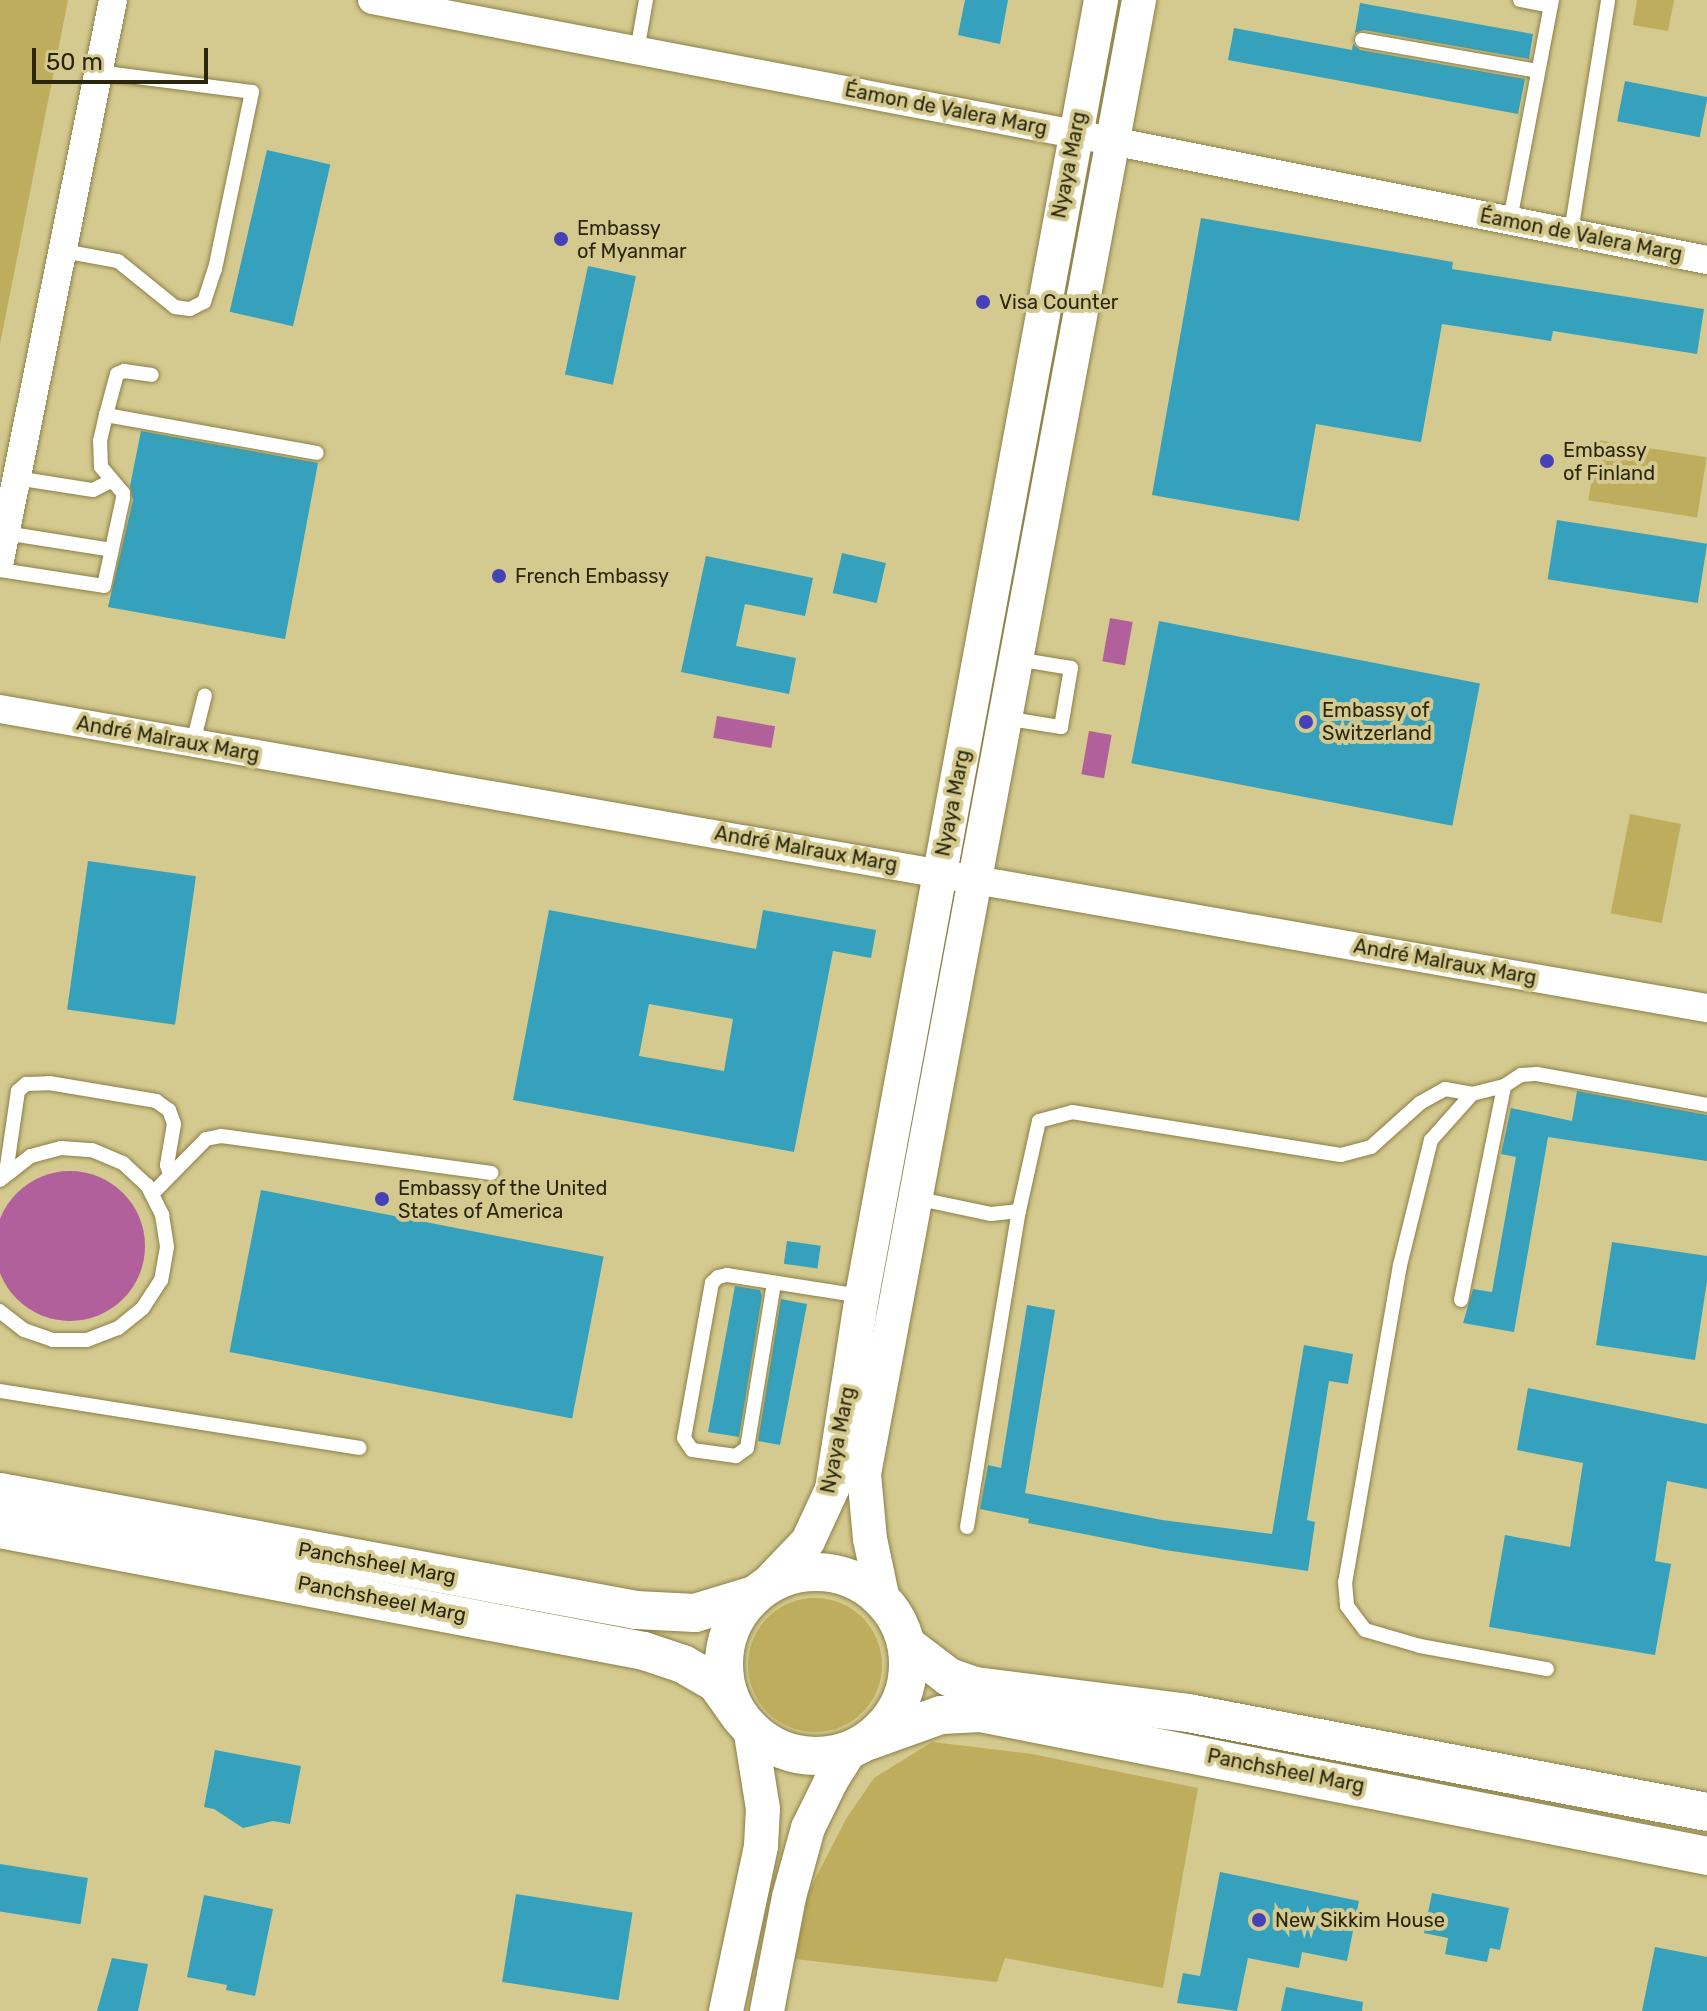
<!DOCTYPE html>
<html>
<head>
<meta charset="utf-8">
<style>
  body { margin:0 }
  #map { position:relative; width:1707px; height:2011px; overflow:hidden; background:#d4c98e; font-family:Rubik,sans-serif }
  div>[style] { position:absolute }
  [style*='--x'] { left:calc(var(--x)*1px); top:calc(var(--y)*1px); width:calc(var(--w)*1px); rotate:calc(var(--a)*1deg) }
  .green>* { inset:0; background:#bdad5c; transform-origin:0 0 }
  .round { border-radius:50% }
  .water>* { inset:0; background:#b1609b; transform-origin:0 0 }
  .building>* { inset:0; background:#36a1bc; transform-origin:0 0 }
  .roads { filter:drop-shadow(0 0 2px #8b8047) drop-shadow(0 0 2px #8b8047) }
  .service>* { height:14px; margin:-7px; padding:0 7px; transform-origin:7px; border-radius:7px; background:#fff }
  .minor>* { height:28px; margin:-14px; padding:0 14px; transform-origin:14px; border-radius:14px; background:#fff }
  .tertiary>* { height:34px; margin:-17px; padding:0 17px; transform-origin:17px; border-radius:17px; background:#fff }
  .secondary>* { height:38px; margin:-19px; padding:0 19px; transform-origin:19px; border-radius:19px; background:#fff }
  .secondary>.ring { margin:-19px; padding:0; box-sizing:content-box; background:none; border:38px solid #fff; border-radius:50% }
  .dots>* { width:22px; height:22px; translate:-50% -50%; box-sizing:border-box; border:4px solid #d4c98e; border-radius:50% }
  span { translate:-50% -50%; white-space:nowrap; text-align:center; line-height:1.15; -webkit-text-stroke:8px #d4c98e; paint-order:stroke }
  .street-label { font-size:20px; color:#2a260e }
  .poi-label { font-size:20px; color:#2a260e }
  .left { translate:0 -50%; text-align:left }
  .scale { position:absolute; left:32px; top:48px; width:176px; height:36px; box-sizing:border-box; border:4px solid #2a260e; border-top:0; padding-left:10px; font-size:24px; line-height:28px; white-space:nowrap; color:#2a260e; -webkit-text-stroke:6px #d4c98e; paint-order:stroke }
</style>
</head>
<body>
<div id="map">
  <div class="green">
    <div style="clip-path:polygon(0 0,68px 0,0 344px)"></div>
    <div style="clip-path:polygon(1637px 0,1674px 0,1668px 31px,1633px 25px)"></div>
    <div style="left:1598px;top:440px;width:110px;height:61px;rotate:9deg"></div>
    <div style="left:1630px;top:814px;width:52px;height:101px;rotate:11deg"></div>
    <div class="round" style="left:748px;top:1598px;width:134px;height:134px"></div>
    <div style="clip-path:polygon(932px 1742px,1032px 1754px,1198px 1788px,1163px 1988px,1005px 1958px,997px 1982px,795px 1959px,809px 1891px,846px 1819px,874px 1778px)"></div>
  </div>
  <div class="water">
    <div style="left:1110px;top:618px;width:23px;height:44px;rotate:10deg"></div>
    <div style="left:717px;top:716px;width:59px;height:22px;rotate:10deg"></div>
    <div style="left:1089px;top:731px;width:23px;height:44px;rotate:10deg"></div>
    <div class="round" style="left:-5px;top:1171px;width:150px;height:150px"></div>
  </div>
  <div class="building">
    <div style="clip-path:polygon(965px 0,1008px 0,1000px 44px,958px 35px)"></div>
    <div style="clip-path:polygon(1360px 3px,1533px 34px,1529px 59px,1364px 30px,1355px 33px)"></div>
    <div style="clip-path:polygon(1234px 28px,1352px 50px,1353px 44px,1360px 50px,1525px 79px,1518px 114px,1228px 60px)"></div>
    <div style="left:1625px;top:81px;width:84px;height:41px;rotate:11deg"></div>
    <div style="left:267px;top:150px;width:65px;height:166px;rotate:13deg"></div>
    <div style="clip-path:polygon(1201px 218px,1453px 262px,1452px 269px,1704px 309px,1697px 354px,1553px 331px,1551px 341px,1442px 324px,1421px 442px,1316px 424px,1299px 521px,1152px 495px)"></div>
    <div style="left:588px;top:266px;width:49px;height:111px;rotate:12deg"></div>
    <div style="clip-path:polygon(141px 431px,318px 463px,285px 639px,108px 607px,133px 500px,130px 486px)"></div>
    <div style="left:1557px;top:520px;width:152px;height:60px;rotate:9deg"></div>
    <div style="left:842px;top:553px;width:45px;height:41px;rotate:13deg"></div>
    <div style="clip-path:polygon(706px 556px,813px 578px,805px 616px,745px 604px,736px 646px,796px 658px,789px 694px,681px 672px)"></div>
    <div style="left:1159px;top:621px;width:327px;height:145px;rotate:11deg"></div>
    <div style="left:88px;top:861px;width:109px;height:150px;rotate:8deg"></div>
    <div style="clip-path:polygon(evenodd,549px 910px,756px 949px,763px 910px,876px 930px,871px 958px,833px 951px,794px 1152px,513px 1100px,549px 910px,649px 1004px,733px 1019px,724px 1071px,639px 1056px,649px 1004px)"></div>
    <div style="clip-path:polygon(1577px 1091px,1707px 1115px,1707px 1161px,1548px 1137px,1514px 1332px,1463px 1323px,1473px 1289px,1492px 1292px,1516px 1157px,1501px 1154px,1511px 1108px,1572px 1121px)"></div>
    <div style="left:261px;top:1190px;width:349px;height:165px;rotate:11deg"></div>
    <div style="left:787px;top:1241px;width:34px;height:23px;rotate:8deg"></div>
    <div style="clip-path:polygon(1612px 1242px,1707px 1256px,1707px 1281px,1695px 1360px,1596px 1345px)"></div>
    <div style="clip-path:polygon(735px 1286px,760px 1290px,762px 1296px,739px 1437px,708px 1432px)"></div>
    <div style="clip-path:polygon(781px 1299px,807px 1304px,780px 1445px,758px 1441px)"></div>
    <div style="clip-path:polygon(1027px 1305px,1055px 1310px,1025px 1493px,1162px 1520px,1272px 1534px,1304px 1345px,1353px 1354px,1348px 1384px,1329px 1381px,1307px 1520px,1315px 1522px,1308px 1571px,1165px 1550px,1028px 1523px,1029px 1519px,980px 1509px,988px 1465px,1001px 1468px)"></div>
    <div style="clip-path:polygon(1528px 1388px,1707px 1424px,1707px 1489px,1667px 1481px,1655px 1561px,1671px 1564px,1655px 1655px,1489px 1627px,1505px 1535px,1570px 1547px,1583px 1463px,1517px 1450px)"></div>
    <div style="clip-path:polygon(215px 1750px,301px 1766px,290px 1824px,273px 1821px,243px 1828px,214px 1809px,204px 1807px)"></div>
    <div style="left:0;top:1864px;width:89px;height:47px;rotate:9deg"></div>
    <div style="clip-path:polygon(1220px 1872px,1359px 1901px,1347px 1961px,1302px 1952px,1299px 1968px,1248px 1958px,1237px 2011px,1177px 2003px,1183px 1973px,1200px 1976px)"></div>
    <div style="clip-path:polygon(1432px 1893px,1509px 1908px,1500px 1950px,1490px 1948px,1487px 1962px,1445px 1954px,1448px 1938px,1424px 1933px)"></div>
    <div style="left:516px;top:1894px;width:118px;height:89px;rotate:9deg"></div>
    <div style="clip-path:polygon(204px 1895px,273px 1909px,255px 1996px,226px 1990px,227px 1985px,187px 1977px)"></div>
    <div style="clip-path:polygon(1655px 1947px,1707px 1957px,1707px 2011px,1642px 2011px)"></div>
    <div style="clip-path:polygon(112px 1958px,148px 1964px,138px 2011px,97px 2011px)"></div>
    <div style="clip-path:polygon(1286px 1987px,1363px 2002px,1362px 2011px,1281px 2011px)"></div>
  </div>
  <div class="roads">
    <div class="service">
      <div style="--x:1520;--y:0;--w:31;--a:11"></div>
      <div style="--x:1362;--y:40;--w:178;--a:10"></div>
      <div style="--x:637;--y:51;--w:52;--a:-80"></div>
      <div style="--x:1510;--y:220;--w:224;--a:-79.2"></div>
      <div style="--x:1571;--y:232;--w:235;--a:-80.9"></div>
      <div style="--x:63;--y:251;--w:56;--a:10.3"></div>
      <div style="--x:118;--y:261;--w:73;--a:38.9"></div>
      <div style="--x:175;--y:307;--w:15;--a:8"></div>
      <div style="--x:190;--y:309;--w:16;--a:-27"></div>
      <div style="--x:204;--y:302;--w:35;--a:-72"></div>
      <div style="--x:215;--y:269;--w:181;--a:-78.2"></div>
      <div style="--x:252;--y:92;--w:154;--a:-172.6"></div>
      <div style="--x:106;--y:415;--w:42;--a:-75"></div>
      <div style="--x:117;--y:374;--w:8;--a:-23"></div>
      <div style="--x:124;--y:371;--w:28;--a:8"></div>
      <div style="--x:16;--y:478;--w:78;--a:8.9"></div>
      <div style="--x:93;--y:490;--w:20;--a:-27"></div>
      <div style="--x:5;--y:533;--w:108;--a:9"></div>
      <div style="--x:0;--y:570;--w:105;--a:8.7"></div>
      <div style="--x:104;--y:586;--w:90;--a:-77.8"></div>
      <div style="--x:123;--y:498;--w:5;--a:-90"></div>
      <div style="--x:123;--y:493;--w:34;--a:-130"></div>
      <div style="--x:101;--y:467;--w:26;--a:-92"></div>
      <div style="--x:100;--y:441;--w:27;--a:-77"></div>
      <div style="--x:106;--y:415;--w:214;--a:10.2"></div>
      <div style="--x:1004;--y:718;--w:58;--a:9"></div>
      <div style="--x:1061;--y:727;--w:60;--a:-80.4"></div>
      <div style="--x:1071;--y:668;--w:56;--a:-170.7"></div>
      <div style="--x:193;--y:743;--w:49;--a:-76"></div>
      <div style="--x:1504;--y:1086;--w:33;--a:166"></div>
      <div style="--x:1472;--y:1094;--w:62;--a:131.7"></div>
      <div style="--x:1431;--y:1140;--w:129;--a:103.9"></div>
      <div style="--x:1400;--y:1265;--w:322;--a:99.8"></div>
      <div style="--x:1345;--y:1582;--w:24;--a:85"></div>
      <div style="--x:1347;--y:1606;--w:30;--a:53"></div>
      <div style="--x:1365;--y:1630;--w:57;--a:16.2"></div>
      <div style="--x:1420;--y:1646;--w:129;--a:10.3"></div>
      <div style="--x:6;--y:1173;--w:83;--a:-81.7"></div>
      <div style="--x:18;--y:1091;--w:11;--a:-41"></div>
      <div style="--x:26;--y:1084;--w:23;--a:-2"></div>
      <div style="--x:49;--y:1083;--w:109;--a:9.5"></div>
      <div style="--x:156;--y:1101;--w:16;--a:35"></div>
      <div style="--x:169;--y:1110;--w:15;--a:70"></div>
      <div style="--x:174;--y:1124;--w:42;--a:99.7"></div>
      <div style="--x:167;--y:1165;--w:10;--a:73"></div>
      <div style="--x:0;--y:1180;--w:39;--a:-38"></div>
      <div style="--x:31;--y:1156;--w:31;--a:-15"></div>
      <div style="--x:61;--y:1148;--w:31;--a:4"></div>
      <div style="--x:92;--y:1150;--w:34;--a:23"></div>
      <div style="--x:123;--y:1163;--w:33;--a:43"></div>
      <div style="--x:147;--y:1185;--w:34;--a:63"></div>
      <div style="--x:162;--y:1215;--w:32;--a:81"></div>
      <div style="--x:167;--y:1247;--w:34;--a:100"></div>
      <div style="--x:161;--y:1280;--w:33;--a:123"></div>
      <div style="--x:143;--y:1308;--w:32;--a:141"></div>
      <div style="--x:118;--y:1328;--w:34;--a:159"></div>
      <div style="--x:86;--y:1340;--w:33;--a:180"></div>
      <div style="--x:53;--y:1340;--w:31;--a:-161"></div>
      <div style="--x:24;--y:1330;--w:31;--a:-142"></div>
      <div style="--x:152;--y:1194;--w:77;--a:-45.5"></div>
      <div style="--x:206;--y:1139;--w:15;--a:-11"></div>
      <div style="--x:221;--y:1136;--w:273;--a:7.8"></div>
      <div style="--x:915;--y:1198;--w:78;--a:11.9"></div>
      <div style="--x:991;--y:1214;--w:28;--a:-6"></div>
      <div style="--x:1019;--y:1211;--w:92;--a:-77.5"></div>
      <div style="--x:1039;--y:1121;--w:34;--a:-15"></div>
      <div style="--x:1072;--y:1112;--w:272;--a:9.1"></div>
      <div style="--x:1341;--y:1155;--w:31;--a:-15"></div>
      <div style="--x:1371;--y:1147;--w:66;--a:-41.9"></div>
      <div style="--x:1420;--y:1103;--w:29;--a:-29"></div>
      <div style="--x:1445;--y:1089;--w:27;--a:10"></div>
      <div style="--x:774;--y:1283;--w:167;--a:99.3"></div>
      <div style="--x:747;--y:1448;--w:14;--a:144"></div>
      <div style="--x:736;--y:1456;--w:44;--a:-172.2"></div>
      <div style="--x:692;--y:1450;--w:14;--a:-124"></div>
      <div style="--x:684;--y:1438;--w:158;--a:-79.8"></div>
      <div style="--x:712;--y:1283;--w:8;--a:-45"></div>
      <div style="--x:718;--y:1277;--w:9;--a:-13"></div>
      <div style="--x:727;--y:1275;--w:136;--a:8.9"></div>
      <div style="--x:1461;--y:1300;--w:218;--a:-78.6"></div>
      <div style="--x:1504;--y:1086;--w:20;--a:-33"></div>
      <div style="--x:1521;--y:1075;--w:16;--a:-4"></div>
      <div style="--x:1537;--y:1074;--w:173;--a:10.3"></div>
      <div style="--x:0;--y:1391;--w:364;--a:9"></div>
      <div style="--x:967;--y:1527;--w:320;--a:-80.7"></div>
    </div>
    <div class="minor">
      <div style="--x:372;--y:0;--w:753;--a:10.79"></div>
      <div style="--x:1112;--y:141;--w:607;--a:11.31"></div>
      <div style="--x:0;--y:560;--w:571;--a:-78.59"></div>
      <div style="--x:0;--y:709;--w:1733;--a:9.94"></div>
    </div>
    <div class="tertiary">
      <div style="--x:765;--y:1586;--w:62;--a:-46.3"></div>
      <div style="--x:808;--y:1541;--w:57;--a:-65.2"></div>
      <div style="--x:832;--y:1489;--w:195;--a:-81.2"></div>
      <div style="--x:862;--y:1296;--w:1318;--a:-79.55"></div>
      <div style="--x:883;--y:1600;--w:62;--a:-102"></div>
      <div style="--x:870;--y:1539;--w:65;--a:-95.3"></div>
      <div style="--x:864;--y:1474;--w:1499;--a:-79.43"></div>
      <div style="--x:726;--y:2011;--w:169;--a:-78"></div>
      <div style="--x:761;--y:1846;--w:37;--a:-87"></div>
      <div style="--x:763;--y:1809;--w:82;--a:-99.1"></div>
      <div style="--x:767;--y:2011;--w:116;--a:-79.1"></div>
      <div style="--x:789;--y:1897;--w:72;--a:-74.6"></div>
      <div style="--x:808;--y:1828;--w:52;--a:-63.9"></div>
      <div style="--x:831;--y:1781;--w:39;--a:-58"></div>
    </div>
    <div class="secondary">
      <div style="--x:0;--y:1492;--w:647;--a:10.51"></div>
      <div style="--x:636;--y:1610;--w:59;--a:2.9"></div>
      <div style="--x:695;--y:1613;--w:62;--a:-17"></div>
      <div style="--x:0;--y:1529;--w:655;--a:10.73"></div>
      <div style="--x:644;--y:1651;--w:41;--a:18.4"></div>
      <div style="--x:683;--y:1664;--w:38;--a:30"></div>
      <div style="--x:716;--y:1683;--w:43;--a:54.5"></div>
      <div class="ring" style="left:724px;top:1572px;width:146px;height:146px"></div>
      <div style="--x:907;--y:1645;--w:53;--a:37.3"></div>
      <div style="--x:949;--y:1677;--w:28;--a:19"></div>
      <div style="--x:975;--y:1686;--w:215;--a:7.2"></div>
      <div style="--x:1188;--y:1713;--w:528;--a:10.8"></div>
      <div style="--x:868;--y:1741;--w:77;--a:-19.6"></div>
      <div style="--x:941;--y:1715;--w:40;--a:-2.9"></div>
      <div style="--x:981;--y:1713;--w:740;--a:11.14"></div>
    </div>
  </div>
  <div class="dots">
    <div style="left:561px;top:239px;background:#4641b7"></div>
    <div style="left:983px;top:302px;background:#4641b7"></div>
    <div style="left:1547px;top:461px;background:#4641b7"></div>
    <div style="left:499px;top:576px;background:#4641b7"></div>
    <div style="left:1306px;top:722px;background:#4641b7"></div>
    <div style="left:382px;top:1199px;background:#4641b7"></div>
    <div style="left:1259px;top:1920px;background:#4641b7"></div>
  </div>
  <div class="street-label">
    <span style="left:946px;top:109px;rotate:11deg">Éamon de Valera Marg</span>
    <span style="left:1069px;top:165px;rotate:-79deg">Nyaya Marg</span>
    <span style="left:1581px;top:235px;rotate:11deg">Éamon de Valera Marg</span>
    <span style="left:168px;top:739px;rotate:10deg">André Malraux Marg</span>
    <span style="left:953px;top:803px;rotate:-79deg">Nyaya Marg</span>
    <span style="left:806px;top:849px;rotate:10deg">André Malraux Marg</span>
    <span style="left:1445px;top:962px;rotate:10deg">André Malraux Marg</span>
    <span style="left:838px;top:1440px;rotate:-79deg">Nyaya Marg</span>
    <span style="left:377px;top:1563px;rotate:10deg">Panchsheel Marg</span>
    <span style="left:382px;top:1599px;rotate:11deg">Panchsheeel Marg</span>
    <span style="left:1286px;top:1771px;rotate:11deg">Panchsheel Marg</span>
  </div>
  <div class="poi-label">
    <span class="left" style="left:577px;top:240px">Embassy<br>of Myanmar</span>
    <span class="left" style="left:999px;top:302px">Visa Counter</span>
    <span class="left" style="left:1563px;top:462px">Embassy<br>of Finland</span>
    <span class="left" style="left:515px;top:576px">French Embassy</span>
    <span class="left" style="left:1322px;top:722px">Embassy of<br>Switzerland</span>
    <span class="left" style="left:398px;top:1200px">Embassy of the United<br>States of America</span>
    <span class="left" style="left:1275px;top:1920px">New Sikkim House</span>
  </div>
  <div class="scale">50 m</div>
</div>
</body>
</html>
